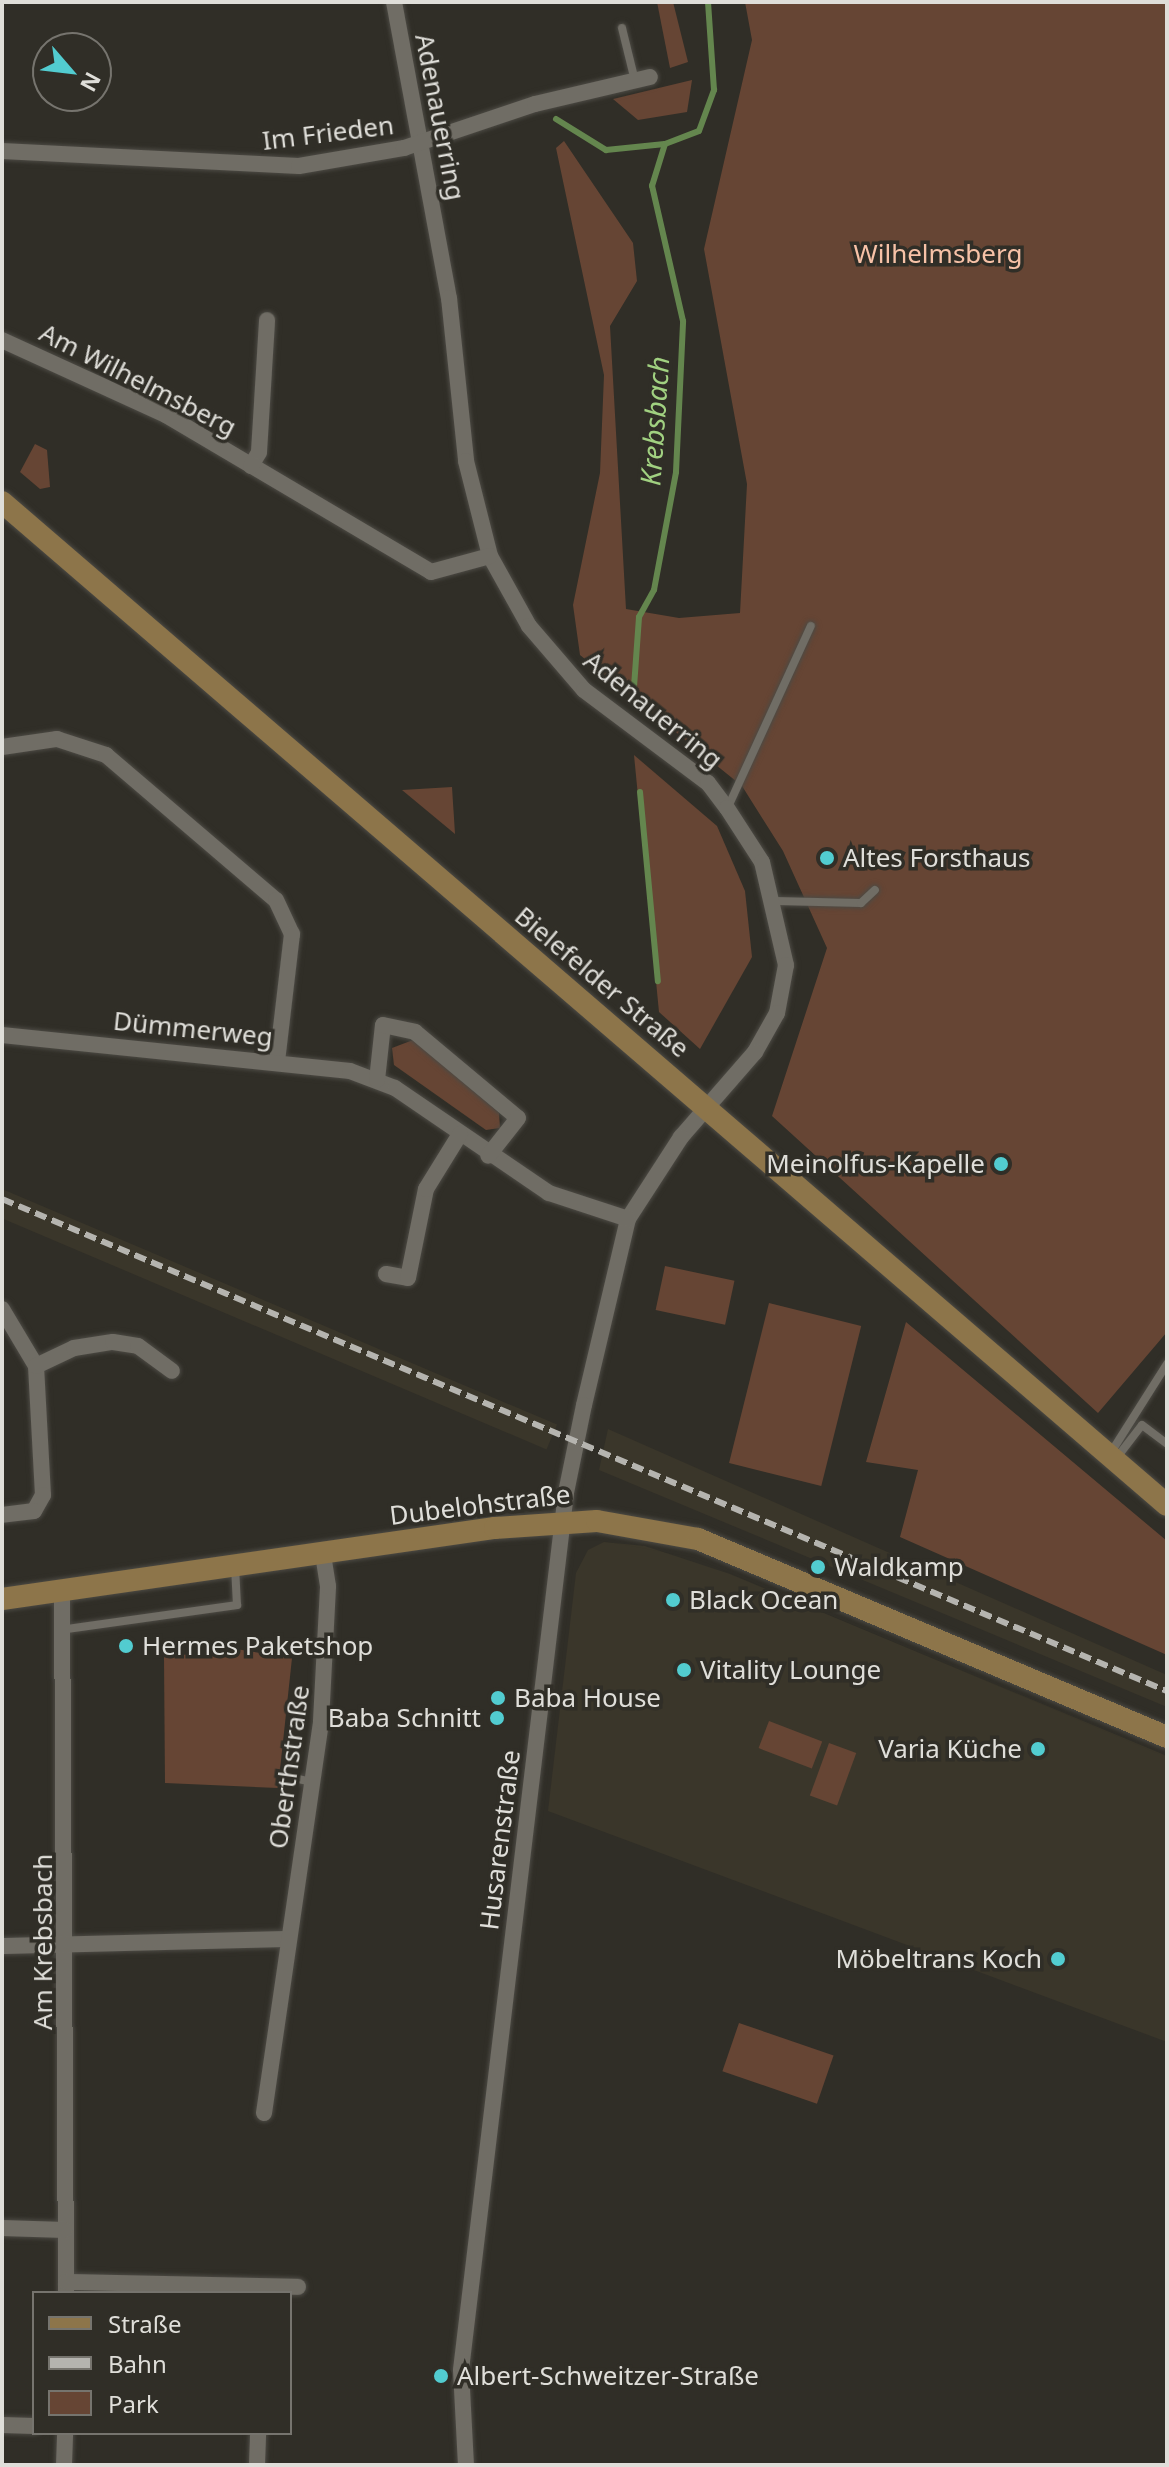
<!DOCTYPE html>
<html>
<head>
<meta charset="utf-8">
<style>
  body { margin:0 }
  #map { position:relative; width:1169px; height:2467px; overflow:hidden; background:#302e27; font-family:"Noto Sans",sans-serif }
  div>[style] { position:absolute }
  [style*='--x'] { left:calc(var(--x)*1px); top:calc(var(--y)*1px); width:calc(var(--w)*1px); rotate:calc(var(--a)*1deg) }
  .built>* { inset:0; background:#3a362a; transform-origin:0 0 }
  .green>* { inset:0; background:#664534; transform-origin:0 0 }
  .stream>* { height:6px; margin:-3px; padding:0 3px; transform-origin:3px; border-radius:3px; background:#64864e }
  .roads { filter:drop-shadow(0 0 2px #4c4a44) drop-shadow(0 0 2px #4c4a44) }
  .service>* { height:8px; margin:-4px; padding:0 4px; transform-origin:4px; border-radius:4px; background:#706d65 }
  .minor>* { height:16px; margin:-8px; padding:0 8px; transform-origin:8px; border-radius:8px; background:#706d65 }
  .secondary>* { height:22px; margin:-11px; padding:0 11px; transform-origin:11px; border-radius:11px; background:#8d754a }
  .rail>* { height:6px; margin-top:-3px; transform-origin:0; background:repeating-linear-gradient(90deg,#b5b4af 0 12px,transparent 0 18px) }
  .dots>* { width:22px; height:22px; translate:-50% -50%; box-sizing:border-box; border:4px solid #302e27; border-radius:50% }
  span { translate:-50% -50%; white-space:nowrap; text-align:center; line-height:1.15; -webkit-text-stroke:7px #302e27; paint-order:stroke }
  .street-label { font-size:26px; color:#dfded9 }
  .park-label { font-size:26px; color:#f7c2a7 }
  .poi-label { font-size:26px; color:#dfded9 }
  .left { translate:0 -50%; text-align:left }
  .right { translate:-100% -50%; text-align:right }
  .water-label { font-size:28px; color:#a1d181; font-style:italic }
  .frame { position:absolute; inset:0; border:4px solid #dfded9; pointer-events:none }
  .legend { position:absolute; left:32px; top:2291px; width:260px; height:144px; box-sizing:border-box; background:#302e27; border:2px solid #76746e; margin:0; padding:10px 14px; list-style:none; font-size:24px; color:#dfded9 }
  .legend li { display:flex; align-items:center; gap:16px; height:40px }
  .legend b { width:40px; border:2px solid #76746e }
  .north { position:absolute; left:32px; top:32px; width:80px; height:80px; box-sizing:border-box; background:#302e27; border:2px solid #76746e; border-radius:50%; rotate:118deg; font-size:22px; font-weight:700; line-height:32px; text-align:center; color:#dfded9 }
  .north::after { content:''; display:block; margin:auto; width:28px; height:36px; background:#52ccd0; clip-path:polygon(50% 0,100% 100%,50% 72%,0 100%) }
</style>
</head>
<body>
<div id="map">
  <div class="built">
    <div style="left:2px;top:1189px;width:603px;height:27px;rotate:23deg"></div>
    <div style="clip-path:polygon(608px 1429px,1167px 1675px,1167px 1707px,599px 1470px)"></div>
    <div style="clip-path:polygon(604px 1542px,645px 1546px,730px 1574px,1167px 1756px,1167px 2042px,548px 1811px,576px 1573px,588px 1550px)"></div>
  </div>
  <div class="green">
    <div style="clip-path:polygon(657px 2px,673px 2px,688px 62px,670px 68px)"></div>
    <div style="clip-path:polygon(745px 2px,1167px 2px,1167px 1332px,1098px 1413px,772px 1116px,827px 948px,783px 851px,742px 786px,580px 655px,573px 605px,600px 473px,604px 375px,556px 148px,564px 141px,633px 243px,637px 281px,610px 326px,626px 609px,679px 618px,740px 613px,747px 484px,704px 249px,752px 40px)"></div>
    <div style="clip-path:polygon(692px 80px,687px 112px,638px 120px,613px 99px)"></div>
    <div style="clip-path:polygon(35px 444px,47px 450px,50px 487px,40px 489px,20px 472px)"></div>
    <div style="clip-path:polygon(634px 755px,717px 826px,745px 891px,752px 957px,700px 1049px,659px 1012px)"></div>
    <div style="clip-path:polygon(452px 787px,455px 834px,402px 790px)"></div>
    <div style="clip-path:polygon(413px 1040px,499px 1113px,500px 1128px,486px 1130px,394px 1065px,392px 1048px)"></div>
    <div style="left:665px;top:1266px;width:71px;height:45px;rotate:12deg"></div>
    <div style="left:769px;top:1303px;width:95px;height:165px;rotate:14deg"></div>
    <div style="clip-path:polygon(906px 1322px,1167px 1541px,1167px 1655px,900px 1537px,918px 1470px,866px 1462px)"></div>
    <div style="clip-path:polygon(236px 1649px,292px 1658px,278px 1788px,165px 1783px,164px 1657px)"></div>
    <div style="left:769px;top:1721px;width:57px;height:29px;rotate:21deg"></div>
    <div style="left:829px;top:1743px;width:29px;height:56px;rotate:20deg"></div>
    <div style="left:739px;top:2023px;width:100px;height:51px;rotate:19deg"></div>
  </div>
  <div class="stream">
    <div style="--x:556;--y:119;--w:59;--a:31.8"></div>
    <div style="--x:606;--y:150;--w:59;--a:-5.8"></div>
    <div style="--x:665;--y:144;--w:36;--a:-21"></div>
    <div style="--x:699;--y:131;--w:44;--a:-69.9"></div>
    <div style="--x:714;--y:90;--w:88;--a:-93.9"></div>
    <div style="--x:633;--y:701;--w:84;--a:-85.9"></div>
    <div style="--x:639;--y:617;--w:31;--a:-61"></div>
    <div style="--x:654;--y:590;--w:120;--a:-79.4"></div>
    <div style="--x:676;--y:472;--w:151;--a:-87.3"></div>
    <div style="--x:683;--y:321;--w:139;--a:-102.9"></div>
    <div style="--x:652;--y:186;--w:44;--a:-72.8"></div>
    <div style="--x:640;--y:792;--w:190;--a:84.6"></div>
  </div>
  <div class="roads">
    <div class="service">
      <div style="--x:622;--y:28;--w:55;--a:76.2"></div>
      <div style="--x:728;--y:807;--w:199;--a:-65.4"></div>
      <div style="--x:775;--y:901;--w:86;--a:1.3"></div>
      <div style="--x:861;--y:903;--w:19;--a:-43"></div>
      <div style="--x:1110;--y:1454;--w:107;--a:-57.7"></div>
      <div style="--x:1115;--y:1460;--w:44;--a:-52.4"></div>
      <div style="--x:1142;--y:1425;--w:31;--a:37"></div>
      <div style="--x:67;--y:1629;--w:172;--a:-8"></div>
      <div style="--x:237;--y:1605;--w:39;--a:-93"></div>
      <div style="--x:298;--y:1779;--w:14;--a:12"></div>
    </div>
    <div class="minor">
      <div style="--x:394;--y:2;--w:301;--a:79.5"></div>
      <div style="--x:449;--y:298;--w:164;--a:84"></div>
      <div style="--x:466;--y:461;--w:98;--a:75.8"></div>
      <div style="--x:490;--y:556;--w:80;--a:60.9"></div>
      <div style="--x:529;--y:626;--w:84;--a:49.3"></div>
      <div style="--x:584;--y:690;--w:155;--a:36.9"></div>
      <div style="--x:708;--y:783;--w:31;--a:53"></div>
      <div style="--x:727;--y:808;--w:64;--a:57.1"></div>
      <div style="--x:762;--y:862;--w:106;--a:76.9"></div>
      <div style="--x:786;--y:965;--w:49;--a:100.6"></div>
      <div style="--x:777;--y:1013;--w:45;--a:119.4"></div>
      <div style="--x:755;--y:1052;--w:113;--a:131"></div>
      <div style="--x:681;--y:1137;--w:98;--a:122.9"></div>
      <div style="--x:628;--y:1219;--w:191;--a:103.3"></div>
      <div style="--x:584;--y:1405;--w:90;--a:101.6"></div>
      <div style="--x:566;--y:1493;--w:883;--a:96.83"></div>
      <div style="--x:461;--y:2370;--w:95;--a:87"></div>
      <div style="--x:2;--y:151;--w:297;--a:2.9"></div>
      <div style="--x:299;--y:166;--w:107;--a:-9.7"></div>
      <div style="--x:404;--y:148;--w:138;--a:-18.6"></div>
      <div style="--x:535;--y:104;--w:118;--a:-13.2"></div>
      <div style="--x:2;--y:340;--w:180;--a:24.6"></div>
      <div style="--x:166;--y:415;--w:308;--a:30.6"></div>
      <div style="--x:431;--y:572;--w:61;--a:-15.2"></div>
      <div style="--x:251;--y:466;--w:16;--a:-60"></div>
      <div style="--x:259;--y:452;--w:132;--a:-86.5"></div>
      <div style="--x:2;--y:747;--w:56;--a:-8.3"></div>
      <div style="--x:57;--y:739;--w:52;--a:18.1"></div>
      <div style="--x:106;--y:755;--w:223;--a:40.5"></div>
      <div style="--x:276;--y:900;--w:38;--a:65"></div>
      <div style="--x:292;--y:934;--w:129;--a:96.7"></div>
      <div style="--x:2;--y:1035;--w:350;--a:5.9"></div>
      <div style="--x:350;--y:1071;--w:48;--a:20.7"></div>
      <div style="--x:395;--y:1088;--w:186;--a:34.3"></div>
      <div style="--x:549;--y:1193;--w:83;--a:18.2"></div>
      <div style="--x:377;--y:1080;--w:55;--a:-83.8"></div>
      <div style="--x:383;--y:1025;--w:33;--a:12"></div>
      <div style="--x:415;--y:1032;--w:134;--a:39.9"></div>
      <div style="--x:518;--y:1118;--w:48;--a:128.3"></div>
      <div style="--x:386;--y:1274;--w:22;--a:10"></div>
      <div style="--x:408;--y:1278;--w:91;--a:-78.6"></div>
      <div style="--x:426;--y:1189;--w:65;--a:-58.3"></div>
      <div style="--x:2;--y:1309;--w:66;--a:59.2"></div>
      <div style="--x:36;--y:1366;--w:129;--a:86.9"></div>
      <div style="--x:43;--y:1495;--w:18;--a:119"></div>
      <div style="--x:34;--y:1511;--w:32;--a:173"></div>
      <div style="--x:36;--y:1366;--w:42;--a:-25.3"></div>
      <div style="--x:74;--y:1348;--w:39;--a:-9"></div>
      <div style="--x:113;--y:1342;--w:25;--a:9"></div>
      <div style="--x:138;--y:1346;--w:42;--a:36.3"></div>
      <div style="--x:62;--y:1591;--w:702;--a:89.67"></div>
      <div style="--x:2;--y:1946;--w:286;--a:-1.4"></div>
      <div style="--x:264;--y:2113;--w:396;--a:-81.7"></div>
      <div style="--x:321;--y:1721;--w:135;--a:-87"></div>
      <div style="--x:328;--y:1586;--w:33;--a:-99"></div>
      <div style="--x:2;--y:2228;--w:63;--a:1.8"></div>
      <div style="--x:66;--y:2282;--w:232;--a:1.2"></div>
      <div style="--x:2;--y:2425;--w:32;--a:2"></div>
      <div style="--x:64;--y:2465;--w:32;--a:-88"></div>
      <div style="--x:257;--y:2465;--w:32;--a:-88"></div>
    </div>
    <div class="secondary">
      <div style="--x:2;--y:502;--w:1537;--a:40.73"></div>
      <div style="--x:2;--y:1599;--w:498;--a:-8.2"></div>
      <div style="--x:495;--y:1528;--w:102;--a:-3.9"></div>
      <div style="--x:597;--y:1521;--w:103;--a:10.1"></div>
      <div style="--x:698;--y:1539;--w:509;--a:22.89"></div>
    </div>
  </div>
  <div class="rail">
    <div style="--x:2;--y:1199;--w:1265;--a:22.9"></div>
  </div>
  <div class="dots">
    <div style="left:827px;top:858px;background:#52ccd0"></div>
    <div style="left:1001px;top:1164px;background:#52ccd0"></div>
    <div style="left:818px;top:1567px;background:#52ccd0"></div>
    <div style="left:673px;top:1600px;background:#52ccd0"></div>
    <div style="left:126px;top:1646px;background:#52ccd0"></div>
    <div style="left:684px;top:1670px;background:#52ccd0"></div>
    <div style="left:498px;top:1698px;background:#52ccd0"></div>
    <div style="left:497px;top:1718px;background:#52ccd0"></div>
    <div style="left:1038px;top:1749px;background:#52ccd0"></div>
    <div style="left:1058px;top:1959px;background:#52ccd0"></div>
    <div style="left:441px;top:2376px;background:#52ccd0"></div>
  </div>
  <div class="street-label">
    <span style="left:440px;top:117px;rotate:79deg">Adenauerring</span>
    <span style="left:328px;top:133px;rotate:-7deg">Im Frieden</span>
    <span style="left:138px;top:380px;rotate:27deg">Am Wilhelmsberg</span>
    <span style="left:653px;top:710px;rotate:39deg">Adenauerring</span>
    <span style="left:602px;top:982px;rotate:40deg">Bielefelder Straße</span>
    <span style="left:193px;top:1029px;rotate:6deg">Dümmerweg</span>
    <span style="left:480px;top:1505px;rotate:-7deg">Dubelohstraße</span>
    <span style="left:289px;top:1767px;rotate:-82deg">Oberthstraße</span>
    <span style="left:500px;top:1840px;rotate:-83deg">Husarenstraße</span>
    <span style="left:43px;top:1942px;rotate:-90deg">Am Krebsbach</span>
  </div>
  <div class="park-label">
    <span style="left:938px;top:254px">Wilhelmsberg</span>
  </div>
  <div class="poi-label">
    <span class="left" style="left:843px;top:858px">Altes Forsthaus</span>
    <span class="right" style="left:985px;top:1164px">Meinolfus-Kapelle</span>
    <span class="left" style="left:834px;top:1567px">Waldkamp</span>
    <span class="left" style="left:689px;top:1600px">Black Ocean</span>
    <span class="left" style="left:142px;top:1646px">Hermes Paketshop</span>
    <span class="left" style="left:700px;top:1670px">Vitality Lounge</span>
    <span class="left" style="left:514px;top:1698px">Baba House</span>
    <span class="right" style="left:481px;top:1718px">Baba Schnitt</span>
    <span class="right" style="left:1022px;top:1749px">Varia Küche</span>
    <span class="right" style="left:1042px;top:1959px">Möbeltrans Koch</span>
    <span class="left" style="left:457px;top:2376px">Albert-Schweitzer-Straße</span>
  </div>
  <div class="water-label">
    <span style="left:654px;top:421px;rotate:-86deg">Krebsbach</span>
  </div>
  <div class="frame"></div>
  <ul class="legend">
  <li><b style="height:10px;background:#8d754a"></b>Straße</li>
  <li><b style="height:10px;background:#b5b4af"></b>Bahn</li>
  <li><b style="height:22px;background:#664534"></b>Park</li>
  </ul>
  <div class="north">N</div>
</div>
</body>
</html>
